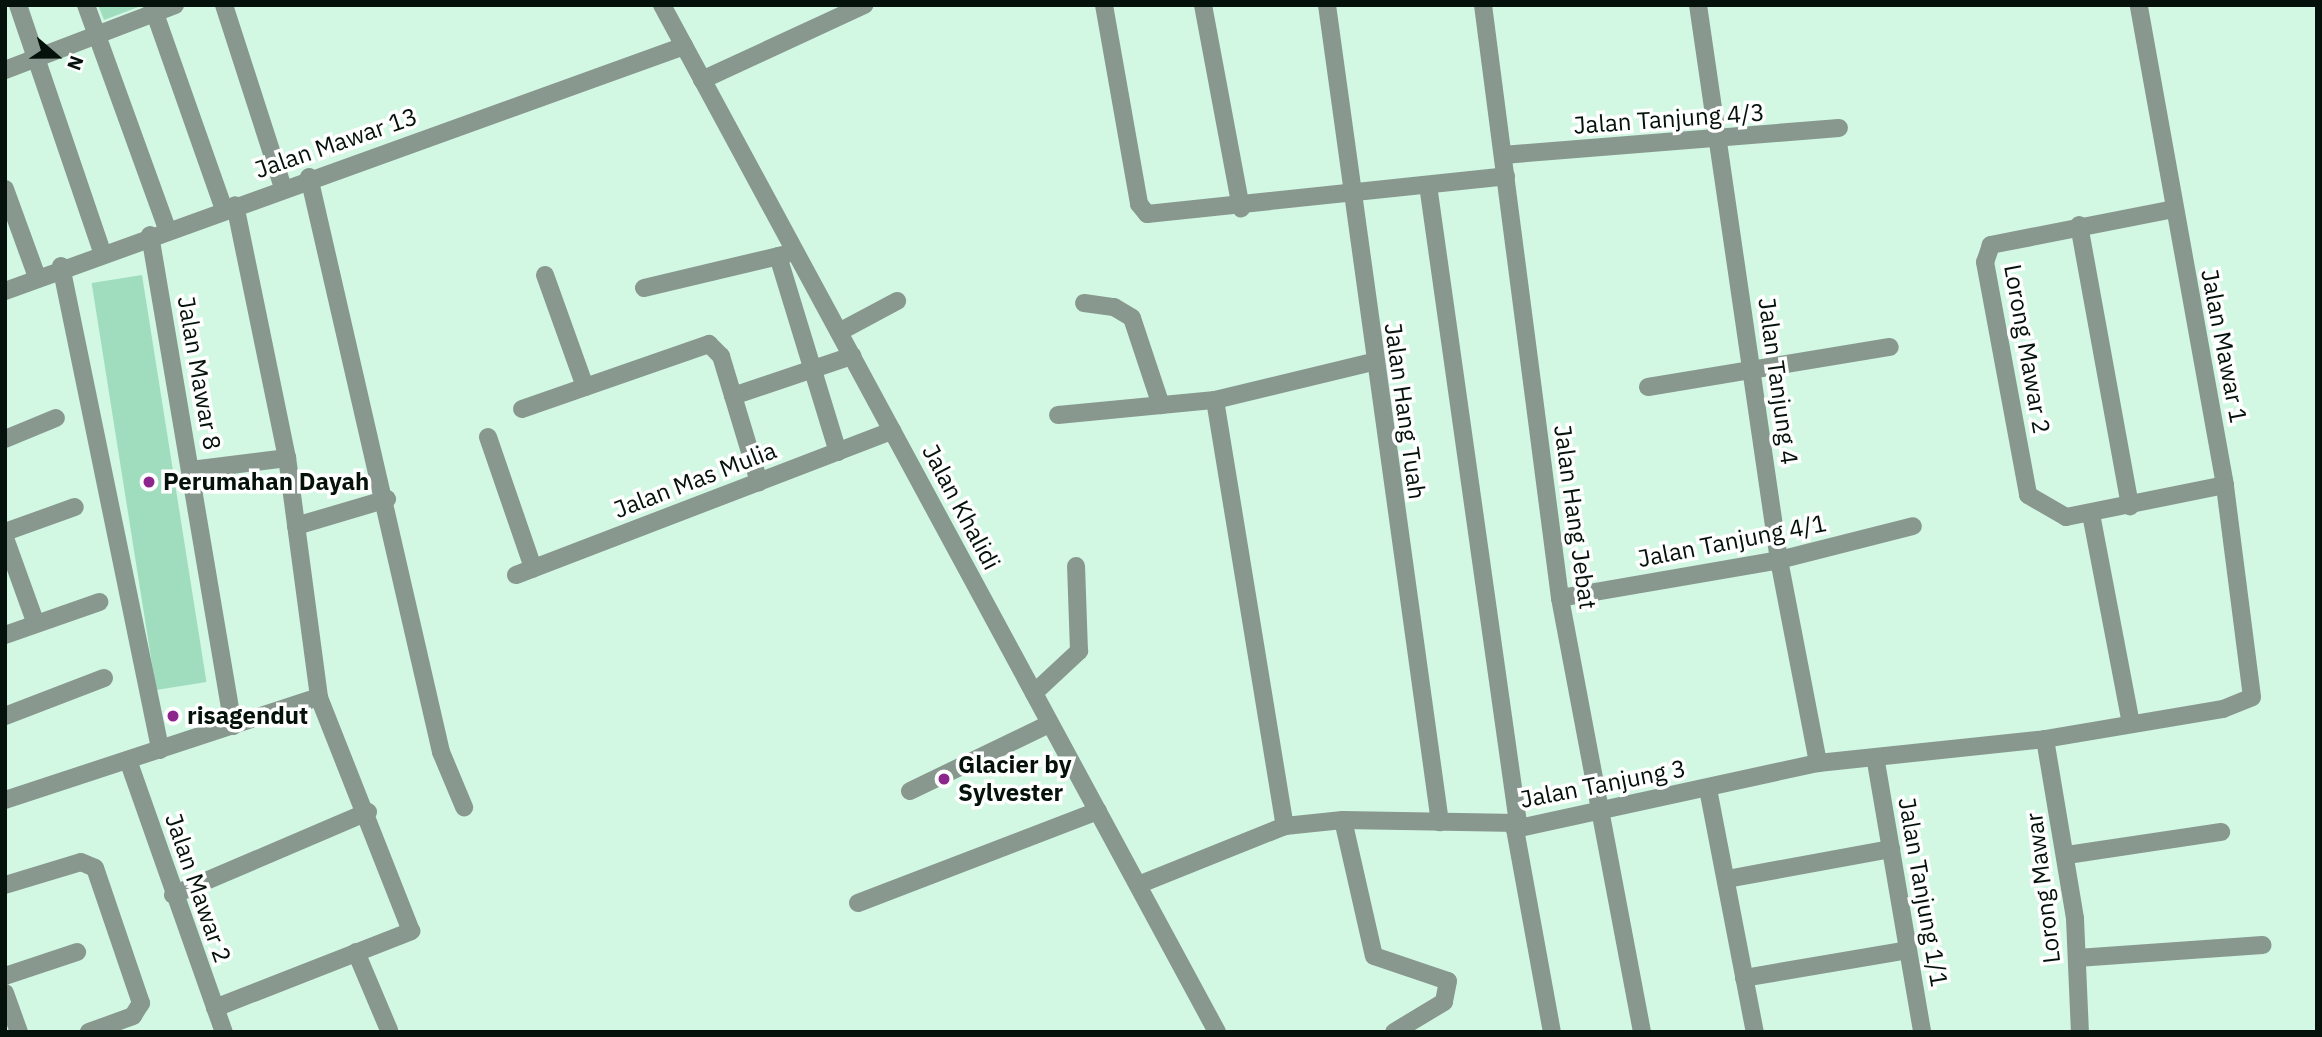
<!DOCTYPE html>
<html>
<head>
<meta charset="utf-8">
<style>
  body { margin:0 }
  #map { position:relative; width:2322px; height:1037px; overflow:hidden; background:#d2f8e3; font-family:"IBM Plex Sans",sans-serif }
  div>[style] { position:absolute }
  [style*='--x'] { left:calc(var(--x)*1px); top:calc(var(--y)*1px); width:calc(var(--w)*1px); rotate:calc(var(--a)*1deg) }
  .building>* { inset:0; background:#a0ddbe; transform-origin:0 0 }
  .minor>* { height:18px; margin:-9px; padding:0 9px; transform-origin:9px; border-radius:9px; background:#88988f }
  .dots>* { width:19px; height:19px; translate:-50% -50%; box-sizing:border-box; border:4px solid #fff; border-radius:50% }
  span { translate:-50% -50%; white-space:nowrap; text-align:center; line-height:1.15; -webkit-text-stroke:7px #fff; paint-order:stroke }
  .street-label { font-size:24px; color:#05120b }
  .poi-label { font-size:24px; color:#05120b; font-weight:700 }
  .left { translate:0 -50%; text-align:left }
  .frame { position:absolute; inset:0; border:7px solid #05120b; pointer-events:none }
  .north { position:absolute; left:21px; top:21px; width:70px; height:70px; -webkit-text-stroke:5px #fff; paint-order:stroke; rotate:110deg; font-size:19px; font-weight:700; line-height:28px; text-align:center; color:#05120b }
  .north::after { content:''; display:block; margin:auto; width:24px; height:32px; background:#05120b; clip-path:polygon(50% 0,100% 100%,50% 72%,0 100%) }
</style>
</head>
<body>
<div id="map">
  <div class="building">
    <div style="clip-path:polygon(98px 5px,141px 5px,141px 6px,104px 20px)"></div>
    <div style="left:142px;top:275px;width:412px;height:51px;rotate:81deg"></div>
  </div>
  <div class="minor">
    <div style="--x:18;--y:5;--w:261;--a:71.2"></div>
    <div style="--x:86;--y:5;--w:238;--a:70.1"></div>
    <div style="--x:152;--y:5;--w:216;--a:70.6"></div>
    <div style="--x:224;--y:5;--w:192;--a:72.1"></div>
    <div style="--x:662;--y:5;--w:1167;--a:61.61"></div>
    <div style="--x:1104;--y:5;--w:202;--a:80"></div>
    <div style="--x:1139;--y:204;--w:13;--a:51"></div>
    <div style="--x:1147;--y:214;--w:361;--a:-6"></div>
    <div style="--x:1203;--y:5;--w:207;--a:79.4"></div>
    <div style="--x:1327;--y:5;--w:825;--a:82.13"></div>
    <div style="--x:1483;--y:5;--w:598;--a:82.6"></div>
    <div style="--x:1560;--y:598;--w:442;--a:79.3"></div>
    <div style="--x:1698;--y:5;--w:561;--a:81.7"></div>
    <div style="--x:1779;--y:560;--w:207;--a:79.1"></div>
    <div style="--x:5;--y:70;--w:182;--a:-20.9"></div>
    <div style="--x:702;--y:80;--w:179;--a:-24.8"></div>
    <div style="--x:1503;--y:155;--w:337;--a:-4.6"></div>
    <div style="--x:309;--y:177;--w:590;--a:77.07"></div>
    <div style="--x:441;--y:752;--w:60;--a:67.3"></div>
    <div style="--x:1428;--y:185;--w:644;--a:81.97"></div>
    <div style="--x:5;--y:189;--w:94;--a:70"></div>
    <div style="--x:2174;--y:209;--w:187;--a:168.9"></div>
    <div style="--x:1991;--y:245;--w:18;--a:109"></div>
    <div style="--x:1985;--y:262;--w:237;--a:79.5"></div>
    <div style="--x:2028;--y:495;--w:44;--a:30.1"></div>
    <div style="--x:2066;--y:517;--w:162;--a:-11.4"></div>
    <div style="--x:2079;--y:225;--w:286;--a:79.7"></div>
    <div style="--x:150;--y:235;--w:498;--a:80.4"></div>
    <div style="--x:778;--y:256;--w:205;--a:73"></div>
    <div style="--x:61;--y:266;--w:494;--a:78.4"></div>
    <div style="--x:545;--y:275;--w:119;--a:70.3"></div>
    <div style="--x:644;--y:288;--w:147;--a:-13.4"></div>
    <div style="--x:5;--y:291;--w:722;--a:-19.84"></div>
    <div style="--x:1084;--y:303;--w:30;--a:8"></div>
    <div style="--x:1114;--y:307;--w:21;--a:31"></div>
    <div style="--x:1132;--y:318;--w:92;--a:71.6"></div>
    <div style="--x:839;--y:332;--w:66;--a:-28.1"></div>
    <div style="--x:1648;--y:387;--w:245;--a:-9.4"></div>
    <div style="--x:733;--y:396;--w:126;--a:-18.6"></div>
    <div style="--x:1215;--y:400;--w:432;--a:80.7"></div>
    <div style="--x:522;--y:409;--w:198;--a:-19.2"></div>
    <div style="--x:709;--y:344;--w:17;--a:45"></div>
    <div style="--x:721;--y:356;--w:132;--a:73.2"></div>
    <div style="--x:1058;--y:415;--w:158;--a:-5.5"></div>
    <div style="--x:1215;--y:400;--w:162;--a:-13.6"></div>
    <div style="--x:488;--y:437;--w:139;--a:71"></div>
    <div style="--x:5;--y:439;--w:55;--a:-22.4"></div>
    <div style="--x:191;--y:470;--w:97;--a:-7.1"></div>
    <div style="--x:2091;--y:514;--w:213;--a:79.2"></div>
    <div style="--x:296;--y:526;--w:95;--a:-16.5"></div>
    <div style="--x:5;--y:532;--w:74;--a:-19.7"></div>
    <div style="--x:5;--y:538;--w:91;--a:70.2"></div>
    <div style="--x:516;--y:575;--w:403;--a:-21"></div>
    <div style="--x:1560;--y:598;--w:222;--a:-9.8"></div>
    <div style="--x:1779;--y:560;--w:138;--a:-14.2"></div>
    <div style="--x:5;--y:635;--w:100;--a:-19.3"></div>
    <div style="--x:1034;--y:693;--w:62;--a:-43"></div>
    <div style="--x:1079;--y:651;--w:85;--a:-92"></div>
    <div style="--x:5;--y:716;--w:106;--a:-21"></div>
    <div style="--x:2045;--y:739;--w:182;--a:80.5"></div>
    <div style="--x:2075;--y:919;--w:113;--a:87.5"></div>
    <div style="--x:128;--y:760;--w:288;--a:70.6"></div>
    <div style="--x:1876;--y:762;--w:274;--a:80.3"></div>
    <div style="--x:1708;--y:789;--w:248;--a:79.1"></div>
    <div style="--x:910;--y:791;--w:154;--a:-25.7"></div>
    <div style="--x:5;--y:800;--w:330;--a:-18.2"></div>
    <div style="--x:1343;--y:820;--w:139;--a:77.2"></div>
    <div style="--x:1374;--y:956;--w:78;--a:18.7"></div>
    <div style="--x:1448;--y:981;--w:21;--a:101"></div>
    <div style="--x:1444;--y:1002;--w:58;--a:149"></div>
    <div style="--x:1515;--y:829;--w:206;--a:79.7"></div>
    <div style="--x:2067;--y:855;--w:156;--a:-8.5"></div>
    <div style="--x:1727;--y:879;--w:167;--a:-10.4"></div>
    <div style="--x:5;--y:885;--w:79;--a:-16.8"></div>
    <div style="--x:81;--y:862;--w:15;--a:23"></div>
    <div style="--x:95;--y:868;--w:143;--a:71.2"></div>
    <div style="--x:141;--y:1003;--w:15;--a:122"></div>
    <div style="--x:133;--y:1016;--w:47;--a:160"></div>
    <div style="--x:1138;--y:885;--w:158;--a:-21.9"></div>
    <div style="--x:1285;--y:826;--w:58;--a:-5.9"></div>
    <div style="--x:1343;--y:820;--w:175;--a:1"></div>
    <div style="--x:1518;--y:823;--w:7;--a:117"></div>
    <div style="--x:1515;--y:829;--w:310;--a:-12.3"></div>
    <div style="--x:1818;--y:763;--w:228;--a:-6"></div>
    <div style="--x:2045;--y:739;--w:181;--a:-9.6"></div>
    <div style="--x:2223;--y:709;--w:31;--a:-22"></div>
    <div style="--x:2252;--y:697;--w:214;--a:-97.3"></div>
    <div style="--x:2225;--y:485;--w:488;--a:-100.2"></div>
    <div style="--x:173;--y:895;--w:212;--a:-23.1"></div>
    <div style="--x:858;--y:903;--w:257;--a:-21"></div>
    <div style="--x:356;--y:952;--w:85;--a:67.1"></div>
    <div style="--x:2077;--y:958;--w:186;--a:-4"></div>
    <div style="--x:5;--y:976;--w:76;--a:-18.4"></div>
    <div style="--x:1744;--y:978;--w:166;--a:-9.7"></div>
    <div style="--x:5;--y:993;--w:41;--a:70.3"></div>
    <div style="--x:215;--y:1008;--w:211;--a:-21.4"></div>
    <div style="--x:411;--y:931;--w:251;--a:-111.5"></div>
    <div style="--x:319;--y:697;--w:241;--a:-97.6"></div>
    <div style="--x:287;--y:458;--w:258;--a:-101.6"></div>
  </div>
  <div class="dots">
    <div style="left:149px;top:482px;background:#8d268c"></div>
    <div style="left:173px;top:716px;background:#8d268c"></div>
    <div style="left:944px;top:779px;background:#8d268c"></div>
  </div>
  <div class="street-label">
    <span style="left:1669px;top:119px;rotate:-4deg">Jalan Tanjung 4/3</span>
    <span style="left:336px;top:143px;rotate:-19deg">Jalan Mawar 13</span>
    <span style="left:2224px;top:346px;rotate:79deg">Jalan Mawar 1</span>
    <span style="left:2027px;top:349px;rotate:80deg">Lorong Mawar 2</span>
    <span style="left:199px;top:373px;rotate:80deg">Jalan Mawar 8</span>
    <span style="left:1778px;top:381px;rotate:82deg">Jalan Tanjung 4</span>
    <span style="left:1405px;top:411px;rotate:82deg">Jalan Hang Tuah</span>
    <span style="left:695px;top:480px;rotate:-21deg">Jalan Mas Mulia</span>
    <span style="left:961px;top:507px;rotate:62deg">Jalan Khalidi</span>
    <span style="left:1575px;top:517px;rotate:82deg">Jalan Hang Jebat</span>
    <span style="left:1732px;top:541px;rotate:-11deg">Jalan Tanjung 4/1</span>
    <span style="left:1603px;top:784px;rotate:-11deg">Jalan Tanjung 3</span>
    <span style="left:198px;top:888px;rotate:71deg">Jalan Mawar 2</span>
    <span style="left:2043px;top:888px;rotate:-97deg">Lorong Mawar</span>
    <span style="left:1923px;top:892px;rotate:80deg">Jalan Tanjung 1/1</span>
  </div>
  <div class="poi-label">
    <span class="left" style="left:163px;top:482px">Perumahan Dayah</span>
    <span class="left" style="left:187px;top:716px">risagendut</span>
    <span class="left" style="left:958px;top:779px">Glacier by<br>Sylvester</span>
  </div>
  <div class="frame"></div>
  <div class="north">N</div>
</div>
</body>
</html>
